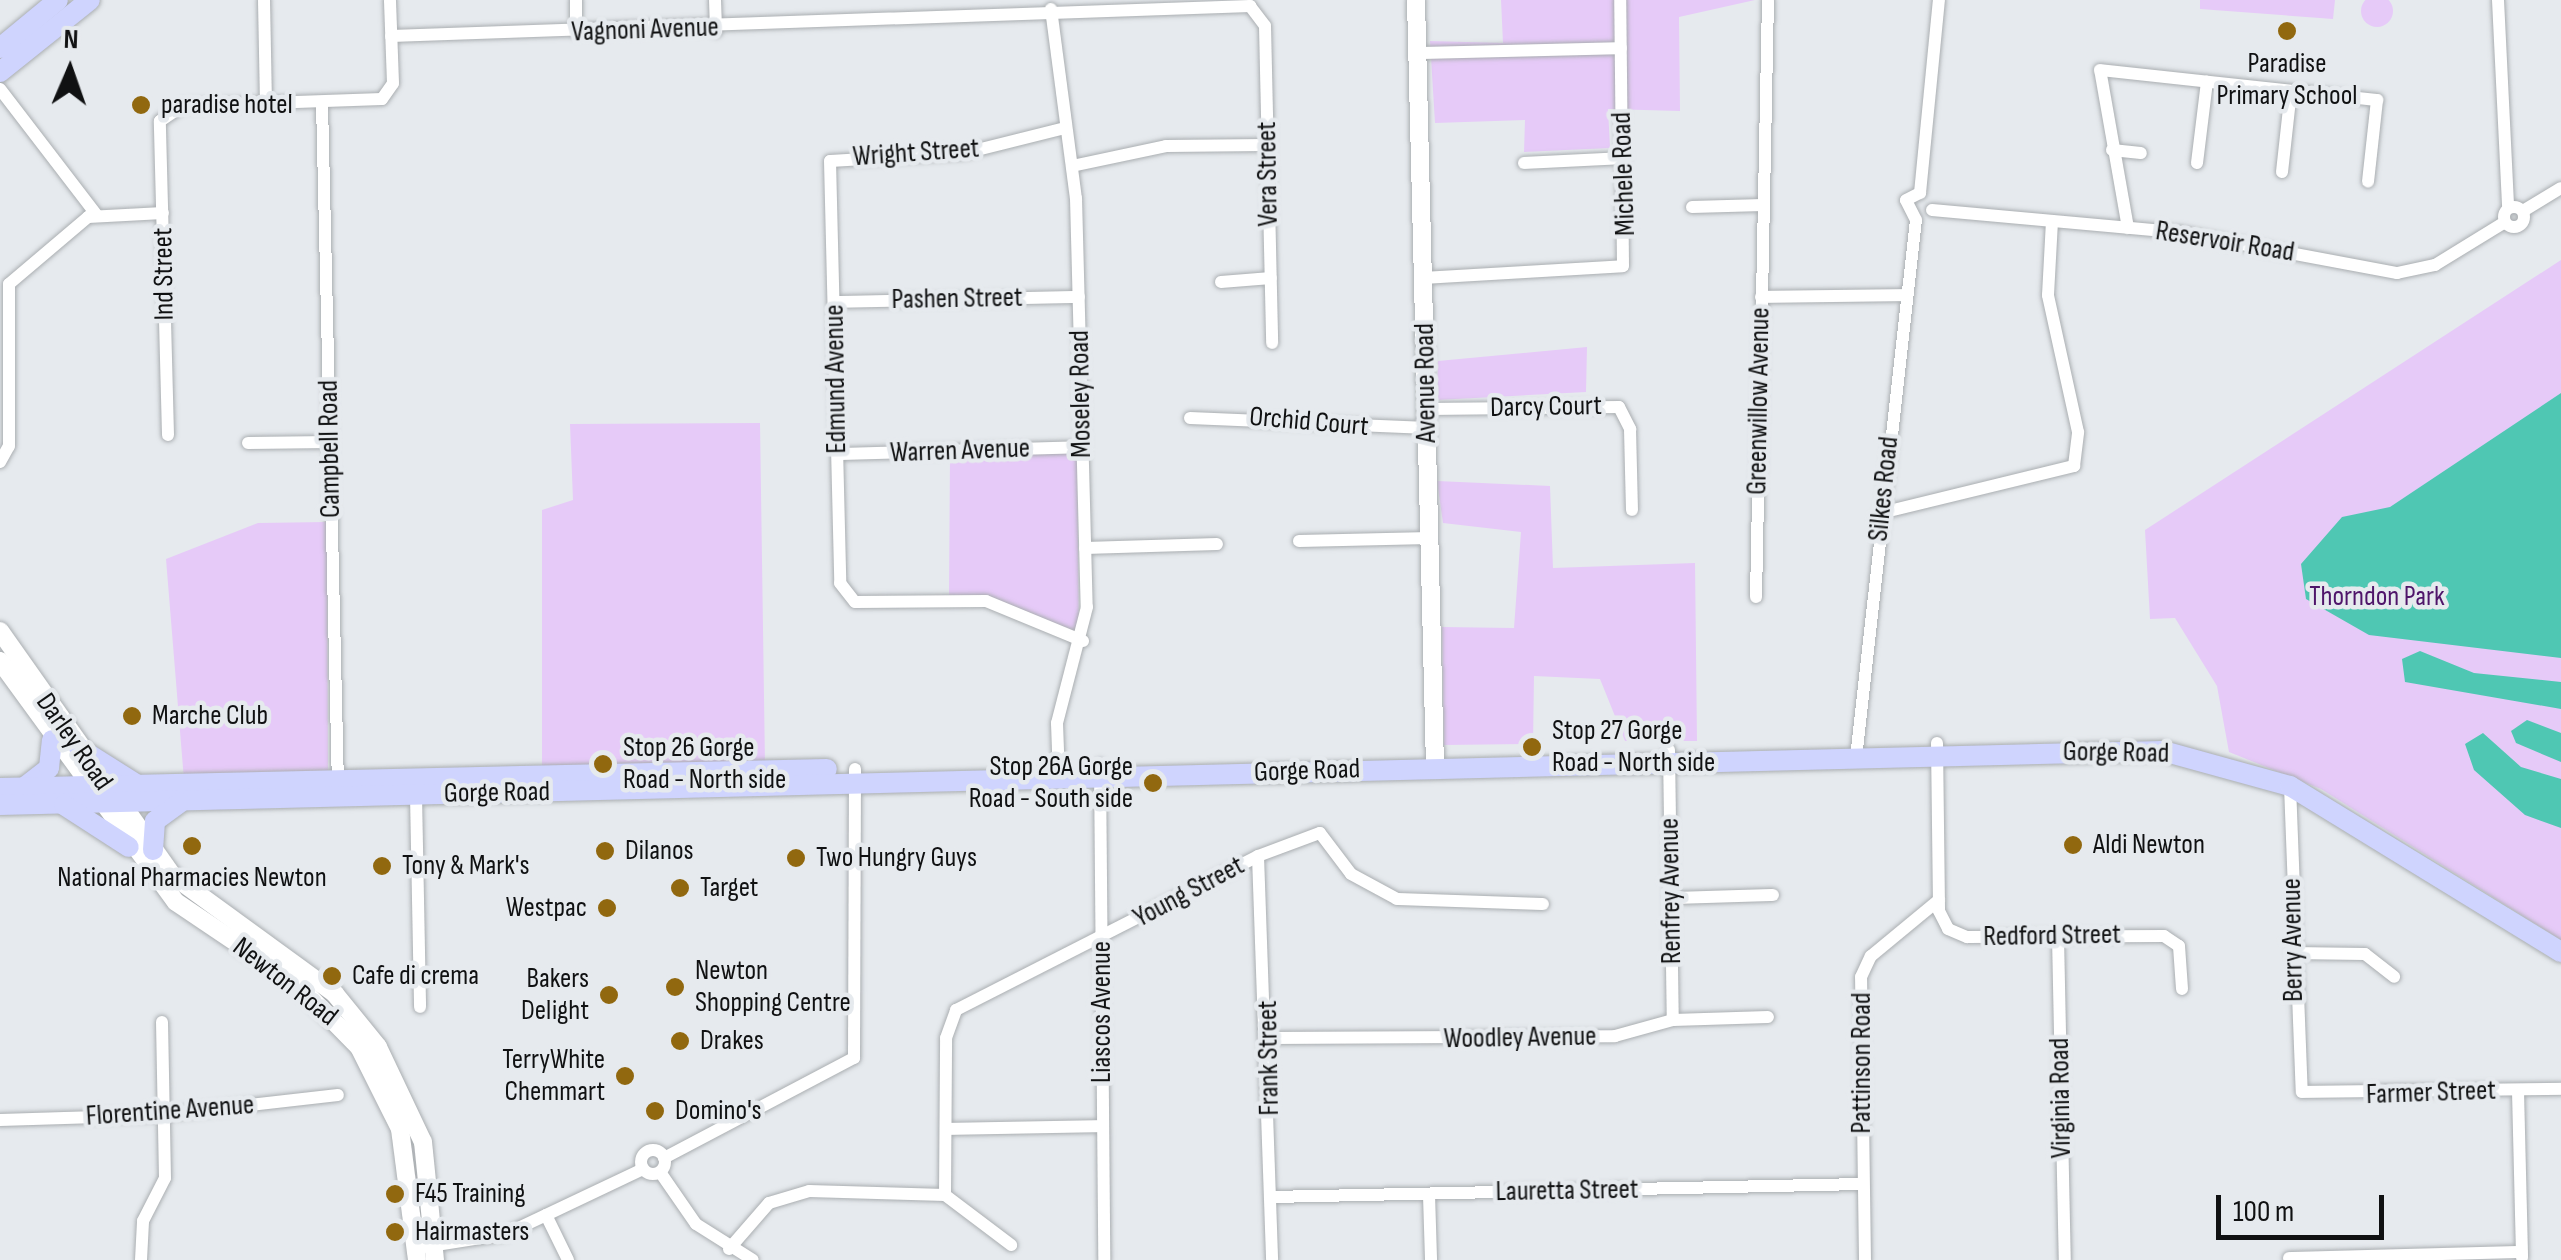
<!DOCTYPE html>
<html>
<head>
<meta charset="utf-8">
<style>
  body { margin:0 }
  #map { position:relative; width:2561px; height:1260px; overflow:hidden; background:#e6eaee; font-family:"Sofia Sans Condensed",sans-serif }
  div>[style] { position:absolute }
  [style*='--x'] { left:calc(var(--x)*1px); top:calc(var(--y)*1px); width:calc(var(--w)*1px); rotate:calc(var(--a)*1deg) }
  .green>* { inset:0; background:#e6caf8 }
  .round { border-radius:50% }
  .water>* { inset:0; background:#4fc7b3 }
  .roads { filter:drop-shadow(0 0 2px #aaaeb1) drop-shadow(0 0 2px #aaaeb1) }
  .street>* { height:12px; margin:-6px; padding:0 6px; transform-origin:6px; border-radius:6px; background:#fff }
  .street>.ring { margin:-6px; padding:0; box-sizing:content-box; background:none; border:12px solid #fff; border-radius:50% }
  .secondary>* { height:18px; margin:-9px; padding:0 9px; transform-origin:9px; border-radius:9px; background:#fff }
  .primary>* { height:20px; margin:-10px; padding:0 10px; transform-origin:10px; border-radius:10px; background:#cfd4fe }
  .dots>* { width:28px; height:28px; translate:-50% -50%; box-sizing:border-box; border:5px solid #e6eaee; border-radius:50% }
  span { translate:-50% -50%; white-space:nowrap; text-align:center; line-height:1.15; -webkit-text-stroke:9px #e6eaee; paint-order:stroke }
  .street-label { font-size:28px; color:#101112 }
  .poi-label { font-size:28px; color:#101112 }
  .left { translate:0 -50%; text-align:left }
  .right { translate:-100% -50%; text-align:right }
  .park-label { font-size:28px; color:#4f156a }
  .north { position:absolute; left:20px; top:20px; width:100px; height:100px; -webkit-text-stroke:8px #e6eaee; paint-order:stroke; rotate:2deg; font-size:28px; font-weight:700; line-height:40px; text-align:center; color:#101112 }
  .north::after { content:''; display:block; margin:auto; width:35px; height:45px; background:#101112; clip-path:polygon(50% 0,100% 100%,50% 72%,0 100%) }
  .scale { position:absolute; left:2216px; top:1195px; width:168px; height:45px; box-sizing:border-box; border:5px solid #101112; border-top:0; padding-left:12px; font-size:30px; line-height:35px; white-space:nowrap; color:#101112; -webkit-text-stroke:8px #e6eaee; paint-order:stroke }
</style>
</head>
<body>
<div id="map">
  <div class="green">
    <div class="round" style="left:2361px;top:-5px;width:32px;height:32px"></div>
    <div style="clip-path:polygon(1501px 0,1755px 0,1679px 17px,1680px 111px,1608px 109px,1610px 148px,1524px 152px,1525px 120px,1435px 123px,1430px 41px,1503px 43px)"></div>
    <div style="clip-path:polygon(2200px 0,2335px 0,2333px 19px,2200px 9px)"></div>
    <div style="clip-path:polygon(2561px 260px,2561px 940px,2321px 789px,2229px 752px,2217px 686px,2175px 618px,2150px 619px,2145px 530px)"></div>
    <div style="clip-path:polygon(1587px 347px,1586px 392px,1437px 400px,1438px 361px)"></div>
    <div style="clip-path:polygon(760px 423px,765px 765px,542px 769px,542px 510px,573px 500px,570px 424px)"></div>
    <div style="clip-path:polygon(1077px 452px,1079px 635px,990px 597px,949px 595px,950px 457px)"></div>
    <div style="clip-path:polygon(1437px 481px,1550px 486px,1553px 568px,1695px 563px,1697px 741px,1625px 741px,1600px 679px,1534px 676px,1533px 744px,1444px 745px,1442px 627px,1514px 628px,1521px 532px,1443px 523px)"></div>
    <div style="clip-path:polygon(327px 522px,328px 774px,184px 780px,166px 559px,258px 523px)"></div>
  </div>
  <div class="water">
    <div style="clip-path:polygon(2561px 393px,2561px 658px,2369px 635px,2306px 599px,2301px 564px,2342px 517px,2390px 507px)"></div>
    <div style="clip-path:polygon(2420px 651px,2474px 673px,2561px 682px,2561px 709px,2405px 682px,2402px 659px)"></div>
    <div style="clip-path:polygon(2527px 720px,2561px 733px,2561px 762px,2516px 743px,2511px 731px)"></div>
    <div style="clip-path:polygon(2483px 733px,2521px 767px,2561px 779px,2561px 828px,2525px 815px,2474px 770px,2465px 744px)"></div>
  </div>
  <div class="roads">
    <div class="street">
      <div style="--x:264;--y:0;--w:104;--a:88.9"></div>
      <div style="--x:715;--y:0;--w:31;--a:88"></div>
      <div style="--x:2498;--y:0;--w:208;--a:87.2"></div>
      <div style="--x:1051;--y:9;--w:191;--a:82.5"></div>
      <div style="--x:1076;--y:198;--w:409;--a:88.5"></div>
      <div style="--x:1087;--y:607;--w:120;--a:104.5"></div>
      <div style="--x:1057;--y:723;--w:54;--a:87.9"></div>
      <div style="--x:576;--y:32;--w:32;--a:-90"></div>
      <div style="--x:391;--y:36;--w:860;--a:-2"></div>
      <div style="--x:1250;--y:6;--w:25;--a:53"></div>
      <div style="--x:1265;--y:26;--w:317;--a:88.7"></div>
      <div style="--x:1418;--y:53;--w:203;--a:-1.4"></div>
      <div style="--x:0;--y:89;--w:158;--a:52.5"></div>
      <div style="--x:322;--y:102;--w:682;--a:88.66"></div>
      <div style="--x:1061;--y:129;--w:99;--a:166"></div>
      <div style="--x:965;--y:153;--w:135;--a:176.6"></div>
      <div style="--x:830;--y:161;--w:422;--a:88.6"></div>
      <div style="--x:840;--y:583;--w:24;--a:52"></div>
      <div style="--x:855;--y:602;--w:131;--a:-0.4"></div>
      <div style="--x:986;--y:601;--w:105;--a:22.4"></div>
      <div style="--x:2112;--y:150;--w:29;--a:6"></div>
      <div style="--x:1524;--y:163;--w:100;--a:-2.9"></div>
      <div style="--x:2197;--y:163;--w:82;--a:-83"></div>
      <div style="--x:1072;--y:166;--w:96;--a:-12"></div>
      <div style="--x:1166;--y:146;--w:100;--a:-0.6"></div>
      <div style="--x:2282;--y:172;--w:81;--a:-83.7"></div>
      <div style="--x:1920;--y:193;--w:194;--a:-84.4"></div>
      <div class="ring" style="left:2504px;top:207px;width:8px;height:8px"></div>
      <div style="--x:1692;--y:207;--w:71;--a:-1.6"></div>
      <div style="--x:1932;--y:210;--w:252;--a:5.2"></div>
      <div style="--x:2183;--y:233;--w:218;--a:10.6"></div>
      <div style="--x:2397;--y:273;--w:39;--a:-12"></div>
      <div style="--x:2435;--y:265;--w:82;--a:-31.6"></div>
      <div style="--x:2523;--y:211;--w:44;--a:-31.2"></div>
      <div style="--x:1916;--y:220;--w:22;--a:-117"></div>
      <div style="--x:1906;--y:200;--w:16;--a:-27"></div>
      <div style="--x:2128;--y:228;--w:160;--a:-100"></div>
      <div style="--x:2100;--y:70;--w:279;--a:6.2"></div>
      <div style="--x:2377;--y:100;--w:82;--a:96.3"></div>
      <div style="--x:1423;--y:278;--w:200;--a:-3.4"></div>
      <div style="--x:1623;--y:266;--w:266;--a:-90.6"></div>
      <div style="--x:1221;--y:282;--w:50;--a:-4.6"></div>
      <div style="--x:1761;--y:297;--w:145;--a:-0.8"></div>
      <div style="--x:835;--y:302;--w:244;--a:-1.2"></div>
      <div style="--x:1427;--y:409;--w:192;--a:-0.6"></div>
      <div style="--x:1619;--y:407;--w:25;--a:63"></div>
      <div style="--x:1630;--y:429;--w:81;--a:88.6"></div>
      <div style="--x:1190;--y:418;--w:238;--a:2.4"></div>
      <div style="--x:168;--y:435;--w:314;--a:-91.5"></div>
      <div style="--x:160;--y:121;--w:27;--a:-34"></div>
      <div style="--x:182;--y:106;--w:200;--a:-2"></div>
      <div style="--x:382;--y:99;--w:19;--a:-55"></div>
      <div style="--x:393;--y:83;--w:83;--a:-92.1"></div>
      <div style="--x:248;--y:443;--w:82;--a:-0.7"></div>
      <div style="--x:838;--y:454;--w:244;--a:-1.6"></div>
      <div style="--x:0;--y:462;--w:18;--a:-61"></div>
      <div style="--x:9;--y:446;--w:162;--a:-90"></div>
      <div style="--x:9;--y:284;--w:104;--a:-40.3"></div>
      <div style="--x:88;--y:217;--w:75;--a:-3.1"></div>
      <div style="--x:1881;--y:513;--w:199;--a:-13.7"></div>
      <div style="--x:2074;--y:466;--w:34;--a:-83"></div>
      <div style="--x:2078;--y:432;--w:140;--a:-102.4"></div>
      <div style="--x:2048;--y:295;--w:74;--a:-86.9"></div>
      <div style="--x:1299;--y:541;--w:131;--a:-1.3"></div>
      <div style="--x:1085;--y:548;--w:132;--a:-1.7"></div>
      <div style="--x:1756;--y:597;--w:597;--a:-88.85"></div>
      <div style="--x:1937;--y:743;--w:168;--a:89.3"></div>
      <div style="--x:1939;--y:911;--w:20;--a:63"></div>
      <div style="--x:1948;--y:929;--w:21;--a:23"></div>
      <div style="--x:1967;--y:937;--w:197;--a:-0.3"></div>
      <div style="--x:2164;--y:936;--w:18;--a:34"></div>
      <div style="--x:2179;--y:946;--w:43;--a:86"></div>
      <div style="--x:1669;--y:750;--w:270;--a:89.2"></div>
      <div style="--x:1856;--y:758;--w:541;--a:-83.64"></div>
      <div style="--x:1100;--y:765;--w:495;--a:89.5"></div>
      <div style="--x:2290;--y:786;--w:306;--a:87.8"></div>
      <div style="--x:2302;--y:1092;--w:259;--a:-0.7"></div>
      <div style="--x:416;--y:795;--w:212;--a:88.9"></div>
      <div style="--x:1258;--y:856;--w:404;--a:88"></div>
      <div style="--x:1672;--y:898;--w:101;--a:-1.7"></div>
      <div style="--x:2058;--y:937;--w:323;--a:88.8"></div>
      <div style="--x:2293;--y:953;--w:72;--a:0.8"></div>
      <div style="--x:2365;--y:954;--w:37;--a:38"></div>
      <div style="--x:1268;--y:1038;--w:347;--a:-0.3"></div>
      <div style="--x:1615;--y:1036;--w:60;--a:-15.4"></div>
      <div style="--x:1673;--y:1020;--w:95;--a:-1.8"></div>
      <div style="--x:2518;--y:1091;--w:167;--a:88.6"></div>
      <div style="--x:0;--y:1120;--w:162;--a:-1.8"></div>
      <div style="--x:162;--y:1115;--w:177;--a:-6.5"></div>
      <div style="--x:949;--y:1129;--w:153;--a:-1.1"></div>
      <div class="ring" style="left:641px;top:1150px;width:12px;height:12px"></div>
      <div style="--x:664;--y:1158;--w:215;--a:-27.8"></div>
      <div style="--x:854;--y:1058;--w:289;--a:-89.8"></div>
      <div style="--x:660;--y:1172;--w:63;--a:55.3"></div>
      <div style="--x:696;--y:1224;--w:67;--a:32.3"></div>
      <div style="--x:945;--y:1195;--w:157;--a:-89.6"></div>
      <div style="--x:946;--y:1038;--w:30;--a:-70"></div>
      <div style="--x:956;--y:1010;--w:339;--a:-27"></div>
      <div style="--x:1258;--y:856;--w:66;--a:-20.4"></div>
      <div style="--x:1320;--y:833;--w:51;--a:52.9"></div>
      <div style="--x:1351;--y:874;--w:52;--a:28.5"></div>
      <div style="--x:1397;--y:899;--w:146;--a:2"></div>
      <div style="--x:1429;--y:1195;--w:65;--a:88.2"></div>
      <div style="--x:1271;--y:1197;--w:592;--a:-1.26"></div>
      <div style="--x:546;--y:1215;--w:50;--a:63.9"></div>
      <div style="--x:417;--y:1248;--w:90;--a:-8.9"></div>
      <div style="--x:506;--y:1234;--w:152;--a:-25.4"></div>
      <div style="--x:729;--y:1249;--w:61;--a:-49"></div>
      <div style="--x:769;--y:1203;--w:42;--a:-16.7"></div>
      <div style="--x:809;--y:1191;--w:136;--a:1.7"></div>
      <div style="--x:945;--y:1195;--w:83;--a:37.1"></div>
      <div style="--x:2289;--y:1258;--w:232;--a:-1.5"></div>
      <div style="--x:141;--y:1260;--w:39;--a:-87"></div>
      <div style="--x:143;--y:1221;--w:48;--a:-62.9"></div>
      <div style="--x:165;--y:1178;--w:156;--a:-91.1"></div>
      <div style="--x:1865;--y:1260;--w:283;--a:-90.8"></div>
      <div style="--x:1861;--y:977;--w:23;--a:-65"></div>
      <div style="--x:1871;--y:956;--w:88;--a:-39.5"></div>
    </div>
    <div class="secondary">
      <div style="--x:1416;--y:0;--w:767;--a:88.58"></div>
      <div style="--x:0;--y:631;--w:299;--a:54.8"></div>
      <div style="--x:172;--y:875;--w:202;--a:36.1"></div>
      <div style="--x:335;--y:994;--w:68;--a:50.9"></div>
      <div style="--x:378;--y:1047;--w:105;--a:64.7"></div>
      <div style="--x:423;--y:1142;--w:119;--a:84.2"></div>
      <div style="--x:0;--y:661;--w:298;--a:53.9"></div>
      <div style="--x:176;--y:902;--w:145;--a:34"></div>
      <div style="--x:296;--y:983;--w:90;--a:45.5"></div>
      <div style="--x:359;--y:1047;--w:92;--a:63.4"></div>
      <div style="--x:400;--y:1129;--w:132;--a:82.6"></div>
    </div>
    <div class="primary">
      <div style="--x:0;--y:48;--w:75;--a:-39.6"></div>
      <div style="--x:0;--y:72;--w:115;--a:-38.7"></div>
      <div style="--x:79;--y:748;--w:67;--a:32.3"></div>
      <div style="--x:26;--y:786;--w:29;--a:-38"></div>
      <div style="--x:49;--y:768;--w:28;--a:-84"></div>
      <div style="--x:0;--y:788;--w:827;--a:-1.32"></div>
      <div style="--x:0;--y:805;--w:2164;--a:-1.43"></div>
      <div style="--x:2163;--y:751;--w:132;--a:15.4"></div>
      <div style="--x:2290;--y:786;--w:318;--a:31.5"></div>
      <div style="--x:64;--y:805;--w:77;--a:32.9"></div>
      <div style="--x:153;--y:850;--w:29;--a:-86"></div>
      <div style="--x:155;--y:821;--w:31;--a:-36"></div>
    </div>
  </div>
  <div class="dots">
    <div style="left:2287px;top:31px;background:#91680f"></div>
    <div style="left:141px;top:105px;background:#91680f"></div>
    <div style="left:132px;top:716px;background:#91680f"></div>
    <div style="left:1532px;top:747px;background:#91680f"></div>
    <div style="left:603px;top:764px;background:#91680f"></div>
    <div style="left:1153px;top:783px;background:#91680f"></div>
    <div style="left:2073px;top:845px;background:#91680f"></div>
    <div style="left:192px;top:846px;background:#91680f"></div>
    <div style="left:605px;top:851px;background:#91680f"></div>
    <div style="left:796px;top:858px;background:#91680f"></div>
    <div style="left:382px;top:866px;background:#91680f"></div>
    <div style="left:680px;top:888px;background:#91680f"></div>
    <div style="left:607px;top:908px;background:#91680f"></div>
    <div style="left:332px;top:976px;background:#91680f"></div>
    <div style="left:675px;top:987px;background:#91680f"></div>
    <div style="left:609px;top:995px;background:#91680f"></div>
    <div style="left:680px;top:1041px;background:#91680f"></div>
    <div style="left:625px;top:1076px;background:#91680f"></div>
    <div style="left:655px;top:1111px;background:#91680f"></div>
    <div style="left:395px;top:1194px;background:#91680f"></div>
    <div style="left:395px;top:1232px;background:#91680f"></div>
  </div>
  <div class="street-label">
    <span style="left:645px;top:30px;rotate:-2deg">Vagnoni Avenue</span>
    <span style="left:916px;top:153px;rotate:-4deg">Wright Street</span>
    <span style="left:1268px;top:174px;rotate:-91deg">Vera Street</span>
    <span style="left:1624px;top:174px;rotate:-92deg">Michele Road</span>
    <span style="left:2225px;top:242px;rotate:9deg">Reservoir Road</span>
    <span style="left:164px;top:274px;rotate:-91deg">Ind Street</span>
    <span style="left:957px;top:299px;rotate:-1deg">Pashen Street</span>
    <span style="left:836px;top:379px;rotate:-91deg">Edmund Avenue</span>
    <span style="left:1426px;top:383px;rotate:-91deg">Avenue Road</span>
    <span style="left:1081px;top:394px;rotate:-91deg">Moseley Road</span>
    <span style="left:1759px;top:401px;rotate:-89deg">Greenwillow Avenue</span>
    <span style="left:1546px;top:407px;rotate:-1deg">Darcy Court</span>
    <span style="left:1309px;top:422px;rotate:5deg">Orchid Court</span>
    <span style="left:330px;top:449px;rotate:-91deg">Campbell Road</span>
    <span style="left:960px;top:451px;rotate:-2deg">Warren Avenue</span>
    <span style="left:1884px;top:489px;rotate:-84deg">Silkes Road</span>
    <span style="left:74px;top:742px;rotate:55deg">Darley Road</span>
    <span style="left:2116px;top:753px;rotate:1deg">Gorge Road</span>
    <span style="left:1307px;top:771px;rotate:-2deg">Gorge Road</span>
    <span style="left:497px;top:793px;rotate:-1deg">Gorge Road</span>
    <span style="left:1671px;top:891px;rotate:-91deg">Renfrey Avenue</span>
    <span style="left:1189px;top:892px;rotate:-28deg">Young Street</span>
    <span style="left:2052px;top:936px;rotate:-1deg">Redford Street</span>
    <span style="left:2293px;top:940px;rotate:-91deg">Berry Avenue</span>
    <span style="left:285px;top:982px;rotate:38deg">Newton Road</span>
    <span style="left:1102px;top:1012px;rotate:-90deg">Liascos Avenue</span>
    <span style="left:1520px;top:1038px;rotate:-1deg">Woodley Avenue</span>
    <span style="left:1269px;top:1058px;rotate:-91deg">Frank Street</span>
    <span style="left:1862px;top:1063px;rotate:-90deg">Pattinson Road</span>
    <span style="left:2431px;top:1093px;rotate:-2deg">Farmer Street</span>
    <span style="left:2061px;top:1098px;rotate:-91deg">Virginia Road</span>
    <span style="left:170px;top:1111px;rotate:-4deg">Florentine Avenue</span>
    <span style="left:1567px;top:1191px;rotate:-1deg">Lauretta Street</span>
  </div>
  <div class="poi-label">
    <span style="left:2287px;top:80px">Paradise<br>Primary School</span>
    <span class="left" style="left:161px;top:105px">paradise hotel</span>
    <span class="left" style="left:152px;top:716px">Marche Club</span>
    <span class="left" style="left:1552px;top:747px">Stop 27 Gorge<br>Road - North side</span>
    <span class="left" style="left:623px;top:764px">Stop 26 Gorge<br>Road - North side</span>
    <span class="right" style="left:1133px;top:783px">Stop 26A Gorge<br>Road - South side</span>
    <span class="left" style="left:2093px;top:845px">Aldi Newton</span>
    <span class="left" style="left:625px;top:851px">Dilanos</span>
    <span class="left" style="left:816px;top:858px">Two Hungry Guys</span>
    <span class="left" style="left:402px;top:866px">Tony &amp; Mark's</span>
    <span style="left:192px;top:878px">National Pharmacies Newton</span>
    <span class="left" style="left:700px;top:888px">Target</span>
    <span class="right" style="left:587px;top:908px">Westpac</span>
    <span class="left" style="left:695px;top:987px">Newton<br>Shopping Centre</span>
    <span class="left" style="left:352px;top:976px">Cafe di crema</span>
    <span class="right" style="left:589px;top:995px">Bakers<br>Delight</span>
    <span class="left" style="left:700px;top:1041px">Drakes</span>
    <span class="right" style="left:605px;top:1076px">TerryWhite<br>Chemmart</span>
    <span class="left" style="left:675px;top:1111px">Domino's</span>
    <span class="left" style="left:415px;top:1194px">F45 Training</span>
    <span class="left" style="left:415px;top:1232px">Hairmasters</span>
  </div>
  <div class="park-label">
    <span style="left:2377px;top:597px">Thorndon Park</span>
  </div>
  <div class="north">N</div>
  <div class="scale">100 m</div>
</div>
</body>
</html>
